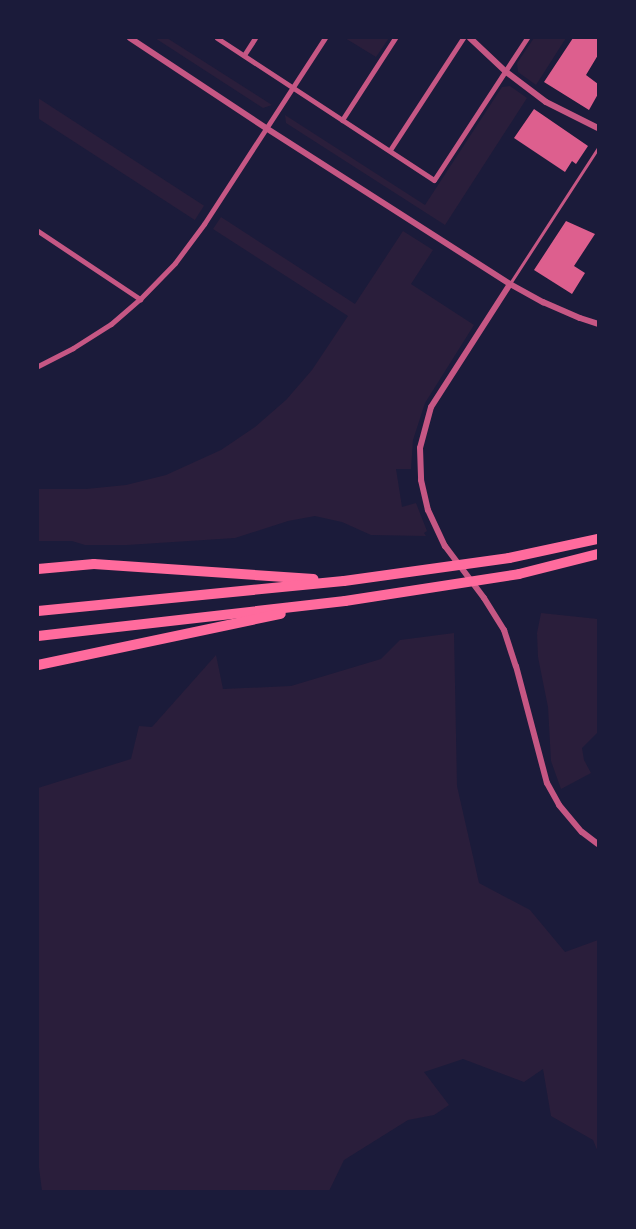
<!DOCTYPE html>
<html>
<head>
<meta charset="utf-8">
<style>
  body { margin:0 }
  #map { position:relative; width:636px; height:1229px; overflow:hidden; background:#1b1b3a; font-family:"Roboto Serif",serif }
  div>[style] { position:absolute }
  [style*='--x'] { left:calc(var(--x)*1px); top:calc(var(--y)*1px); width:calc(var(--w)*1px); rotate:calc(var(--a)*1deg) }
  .green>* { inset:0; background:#2a1e3b; transform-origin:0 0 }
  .building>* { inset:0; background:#dd5f8e }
  .service>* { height:2.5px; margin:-1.25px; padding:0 1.25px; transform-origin:1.25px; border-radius:1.25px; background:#c65784 }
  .minor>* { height:5px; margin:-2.5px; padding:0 2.5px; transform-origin:2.5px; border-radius:2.5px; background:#c65784 }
  .tertiary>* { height:6px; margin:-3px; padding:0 3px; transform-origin:3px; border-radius:3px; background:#c65784 }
  .motorway>* { height:10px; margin:-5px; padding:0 5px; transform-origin:5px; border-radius:5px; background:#ff6b9d }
  span { translate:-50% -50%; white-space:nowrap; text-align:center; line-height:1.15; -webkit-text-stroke:5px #1b1b3a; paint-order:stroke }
  .frame { position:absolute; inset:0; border:39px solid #1b1b3a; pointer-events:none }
</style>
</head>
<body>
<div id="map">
  <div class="green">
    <div style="clip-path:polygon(155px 38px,167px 38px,272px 105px,263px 108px)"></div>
    <div style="clip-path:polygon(345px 38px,389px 38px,376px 57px)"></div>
    <div style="clip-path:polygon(534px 38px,566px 38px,536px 85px,518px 72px,517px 63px)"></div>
    <div style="clip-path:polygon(510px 86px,527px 98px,445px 225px,286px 123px,285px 115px,425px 205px,502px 87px)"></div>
    <div style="left:38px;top:98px;width:198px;height:17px;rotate:33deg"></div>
    <div style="clip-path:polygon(221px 217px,355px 304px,403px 231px,433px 250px,411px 284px,474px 325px,425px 403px,413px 440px,411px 469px,396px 469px,402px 507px,416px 503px,427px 531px,424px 533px,426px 536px,371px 535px,342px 522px,315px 516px,288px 521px,235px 538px,127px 545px,85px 545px,72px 541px,38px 541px,38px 489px,86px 489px,126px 485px,166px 475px,221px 450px,255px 427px,286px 400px,312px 370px,348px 316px,213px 229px)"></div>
    <div style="clip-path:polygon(541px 613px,598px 619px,598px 732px,582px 748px,584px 760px,591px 773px,561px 789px,551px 761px,548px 707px,538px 657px,537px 633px)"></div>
    <div style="clip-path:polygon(454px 633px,457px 786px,479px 883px,530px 910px,565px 952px,598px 940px,598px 1152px,593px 1140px,551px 1116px,543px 1069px,524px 1082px,463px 1059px,424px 1072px,449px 1105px,434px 1115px,408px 1120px,344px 1160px,329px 1191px,42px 1191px,38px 1160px,38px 788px,131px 759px,139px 726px,152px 727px,216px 655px,223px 689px,291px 686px,381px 659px,400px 640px)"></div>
  </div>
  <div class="building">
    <div style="clip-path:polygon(573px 38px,598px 38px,598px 55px,586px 75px,598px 84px,598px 94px,589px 110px,544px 82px)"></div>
    <div style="clip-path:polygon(534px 109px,588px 146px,576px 164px,572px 161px,565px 172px,514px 138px)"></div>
    <div style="clip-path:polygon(566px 221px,595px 234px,574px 266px,585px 273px,572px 294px,534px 270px)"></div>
  </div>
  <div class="service">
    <div style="--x:511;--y:282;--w:160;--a:-57"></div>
  </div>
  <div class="minor">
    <div style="--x:217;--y:38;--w:259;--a:33.2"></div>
    <div style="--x:434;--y:180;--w:170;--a:-56.8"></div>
    <div style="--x:244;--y:55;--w:20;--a:-57"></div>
    <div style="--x:342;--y:120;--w:98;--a:-57.1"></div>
    <div style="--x:390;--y:150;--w:134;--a:-56.9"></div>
    <div style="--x:38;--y:231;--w:123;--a:33.7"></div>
    <div style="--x:38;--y:366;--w:39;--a:-27"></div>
    <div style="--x:73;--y:348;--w:45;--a:-32.3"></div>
    <div style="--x:111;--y:324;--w:38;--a:-41"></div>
    <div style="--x:140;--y:299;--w:50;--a:-45.8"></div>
    <div style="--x:175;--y:263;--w:49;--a:-53.4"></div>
    <div style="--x:204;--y:224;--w:222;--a:-57"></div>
  </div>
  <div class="tertiary">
    <div style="--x:130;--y:38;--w:163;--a:33.5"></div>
    <div style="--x:266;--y:128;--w:290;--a:32.6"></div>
    <div style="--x:510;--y:284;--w:38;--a:29"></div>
    <div style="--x:543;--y:302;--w:40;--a:23.4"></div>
    <div style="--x:580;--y:318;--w:19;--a:18"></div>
    <div style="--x:470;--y:38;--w:48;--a:43.3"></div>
    <div style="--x:505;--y:71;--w:51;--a:37.1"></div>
    <div style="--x:546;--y:102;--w:58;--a:26.6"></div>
    <div style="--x:510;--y:284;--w:146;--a:122.7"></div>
    <div style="--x:431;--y:407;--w:42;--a:105"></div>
    <div style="--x:420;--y:448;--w:32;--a:88"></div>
    <div style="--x:421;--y:480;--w:31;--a:77"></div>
    <div style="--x:428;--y:510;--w:40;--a:65"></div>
    <div style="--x:445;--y:546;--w:65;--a:53.1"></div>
    <div style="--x:484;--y:598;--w:38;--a:58"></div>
    <div style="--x:504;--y:630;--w:38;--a:72"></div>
    <div style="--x:516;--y:666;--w:121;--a:75.2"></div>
    <div style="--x:547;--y:783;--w:25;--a:61"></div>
    <div style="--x:559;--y:805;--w:35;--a:50"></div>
    <div style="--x:582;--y:832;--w:20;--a:37"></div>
  </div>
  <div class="motorway">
    <div style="--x:38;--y:569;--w:56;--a:-5.1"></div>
    <div style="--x:94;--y:564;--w:220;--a:3.9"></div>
    <div style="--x:38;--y:611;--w:307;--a:-5.6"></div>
    <div style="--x:344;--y:581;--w:167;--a:-7.9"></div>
    <div style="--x:509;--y:558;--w:91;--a:-12.1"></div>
    <div style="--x:38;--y:636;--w:309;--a:-6.5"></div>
    <div style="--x:345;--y:601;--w:176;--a:-8.8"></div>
    <div style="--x:519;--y:574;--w:81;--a:-14.2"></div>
    <div style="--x:38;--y:665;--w:248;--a:-11.9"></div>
  </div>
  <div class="frame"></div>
</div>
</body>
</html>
